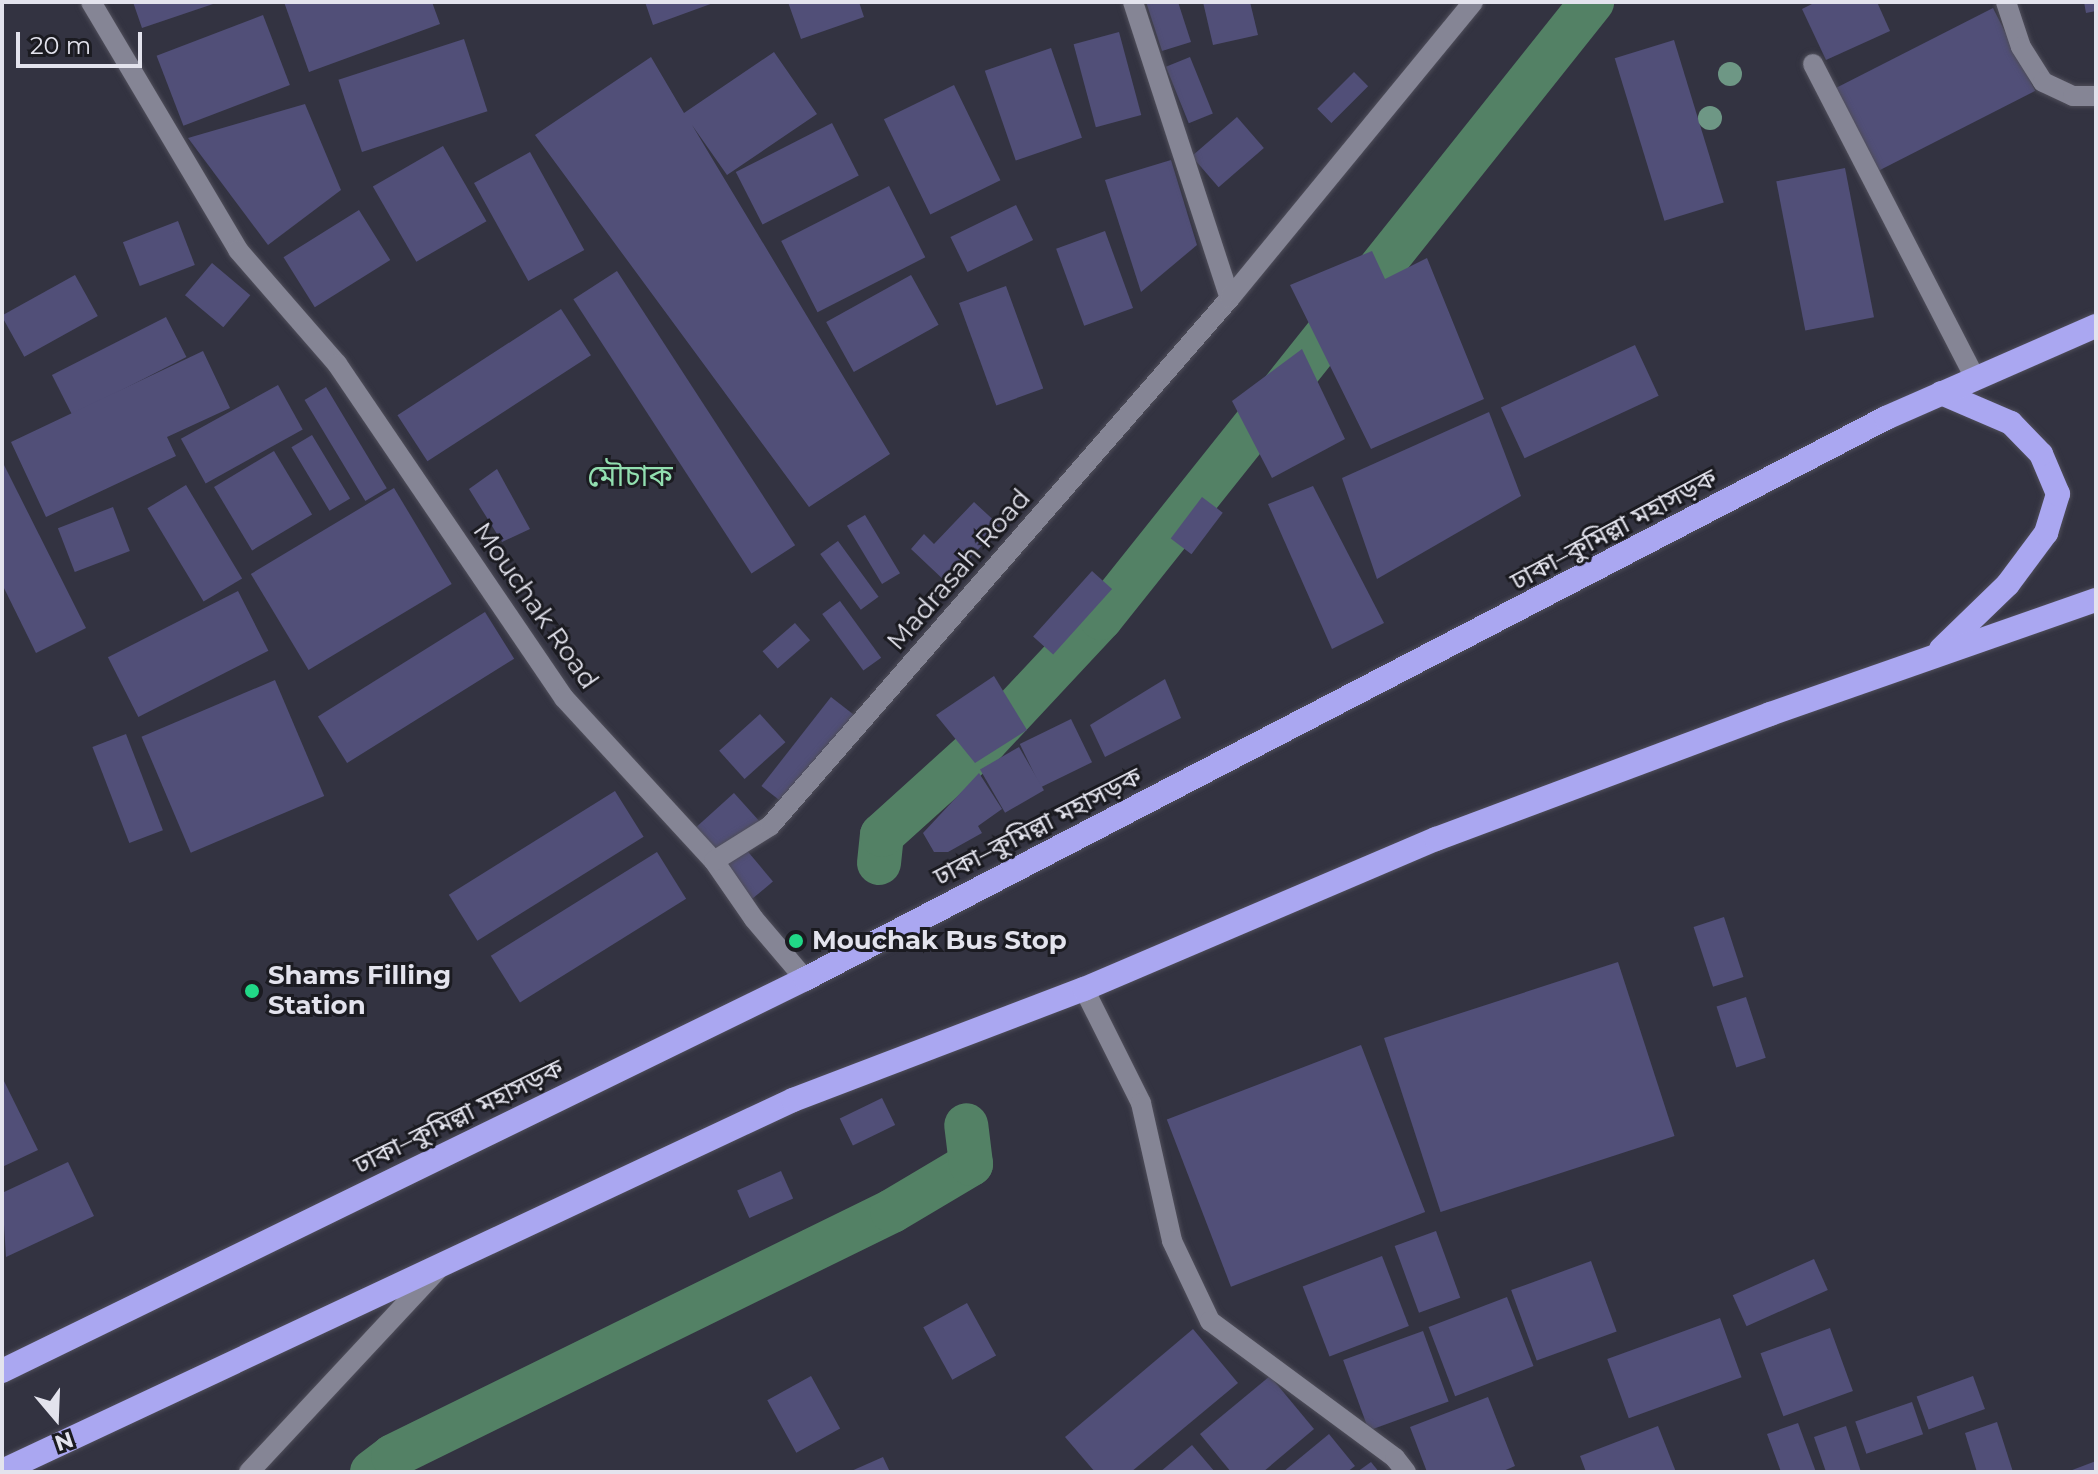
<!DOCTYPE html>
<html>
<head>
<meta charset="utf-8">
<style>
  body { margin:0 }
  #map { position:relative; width:2098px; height:1474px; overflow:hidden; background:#333341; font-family:Montserrat,"Noto Sans Bengali",sans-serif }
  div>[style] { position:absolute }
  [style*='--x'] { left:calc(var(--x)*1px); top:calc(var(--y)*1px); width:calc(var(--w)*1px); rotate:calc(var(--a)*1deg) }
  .canal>* { height:44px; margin:-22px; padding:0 22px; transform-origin:22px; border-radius:22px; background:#538165 }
  .building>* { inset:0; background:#514f78; transform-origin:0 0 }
  .roads { filter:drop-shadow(0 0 2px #4f4e5a) drop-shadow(0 0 2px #4f4e5a) }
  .minor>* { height:20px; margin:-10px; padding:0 10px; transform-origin:10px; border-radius:10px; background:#858595 }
  .highway>* { height:24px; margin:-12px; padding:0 12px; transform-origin:12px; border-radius:12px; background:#aaa7f1 }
  .trees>* { width:24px; height:24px; margin:-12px; border-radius:50%; background:#6e9785 }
  .dots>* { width:22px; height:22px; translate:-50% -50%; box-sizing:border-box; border:4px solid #1b1b21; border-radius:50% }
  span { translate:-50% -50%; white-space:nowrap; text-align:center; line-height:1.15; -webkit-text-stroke:6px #1b1b21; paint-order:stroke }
  .street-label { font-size:26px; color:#e3e3ed }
  .poi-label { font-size:26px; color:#e3e3ed; font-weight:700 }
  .left { translate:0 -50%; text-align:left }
  .quarter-label { font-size:30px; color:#92dfb0 }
  .frame { position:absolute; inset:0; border:4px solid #e3e3ed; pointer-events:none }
  .north { position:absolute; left:16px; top:1378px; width:80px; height:80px; -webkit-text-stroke:6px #1b1b21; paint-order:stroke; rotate:161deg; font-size:22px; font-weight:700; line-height:32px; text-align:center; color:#e3e3ed }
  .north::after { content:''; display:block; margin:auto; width:28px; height:36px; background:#e3e3ed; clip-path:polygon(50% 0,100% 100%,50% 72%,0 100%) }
  .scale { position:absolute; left:16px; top:32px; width:126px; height:36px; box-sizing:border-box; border:4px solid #e3e3ed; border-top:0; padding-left:10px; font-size:24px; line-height:28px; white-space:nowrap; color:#e3e3ed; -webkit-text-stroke:6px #1b1b21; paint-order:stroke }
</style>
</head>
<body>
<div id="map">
  <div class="canal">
    <div style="--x:879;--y:863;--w:28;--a:-84"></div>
    <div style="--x:882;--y:835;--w:140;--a:-42.1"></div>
    <div style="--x:986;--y:741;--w:168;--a:-46.9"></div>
    <div style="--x:1101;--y:618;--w:788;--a:-51.44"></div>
    <div style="--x:372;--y:1472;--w:26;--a:-37"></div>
    <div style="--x:393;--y:1456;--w:556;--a:-26.15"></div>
    <div style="--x:892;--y:1211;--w:92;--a:-30.7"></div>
    <div style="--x:971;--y:1164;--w:39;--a:-97"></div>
  </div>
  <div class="building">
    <div style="clip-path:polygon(133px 2px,216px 2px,216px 3px,142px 28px)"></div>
    <div style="clip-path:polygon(284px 2px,432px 2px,440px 24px,309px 72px)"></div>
    <div style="clip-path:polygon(645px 2px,716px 2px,653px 25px)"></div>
    <div style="clip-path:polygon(788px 2px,859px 2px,864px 17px,801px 39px)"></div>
    <div style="clip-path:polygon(1146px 2px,1178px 2px,1191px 42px,1162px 51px)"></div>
    <div style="clip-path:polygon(1203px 2px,1250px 2px,1258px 35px,1213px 45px)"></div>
    <div style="clip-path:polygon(1816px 2px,1877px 2px,1890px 31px,1826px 60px,1802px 9px)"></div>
    <div style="clip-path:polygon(2084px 2px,2096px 2px,2096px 11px,2086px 13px)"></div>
    <div style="left:1993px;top:8px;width:93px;height:178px;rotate:63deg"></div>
    <div style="left:263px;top:15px;width:75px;height:114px;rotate:69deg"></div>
    <div style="left:1119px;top:32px;width:86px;height:47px;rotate:75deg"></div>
    <div style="left:464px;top:39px;width:76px;height:132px;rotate:72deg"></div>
    <div style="left:1674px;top:40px;width:170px;height:62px;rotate:73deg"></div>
    <div style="left:1051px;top:48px;width:95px;height:70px;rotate:71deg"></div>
    <div style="clip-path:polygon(774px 52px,817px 114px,727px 175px,692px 125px,890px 454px,809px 507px,535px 135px,651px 57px,684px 113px)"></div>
    <div style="left:1190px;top:57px;width:61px;height:26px;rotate:68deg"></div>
    <div style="left:1354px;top:72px;width:20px;height:52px;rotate:45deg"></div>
    <div style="left:954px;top:85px;width:106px;height:78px;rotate:64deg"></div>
    <div style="clip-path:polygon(305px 104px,341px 190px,268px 245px,188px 138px)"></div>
    <div style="left:1237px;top:117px;width:41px;height:60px;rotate:49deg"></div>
    <div style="left:832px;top:123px;width:59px;height:108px;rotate:63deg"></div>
    <div style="left:443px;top:146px;width:87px;height:81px;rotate:60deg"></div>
    <div style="left:530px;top:152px;width:112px;height:64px;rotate:61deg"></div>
    <div style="clip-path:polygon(1171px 160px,1197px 245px,1141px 292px,1105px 180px)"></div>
    <div style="left:1845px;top:168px;width:152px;height:70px;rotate:79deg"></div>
    <div style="left:889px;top:186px;width:80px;height:121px;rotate:63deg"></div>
    <div style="left:1016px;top:205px;width:39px;height:73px;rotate:64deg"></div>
    <div style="left:359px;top:210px;width:59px;height:89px;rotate:58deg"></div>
    <div style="left:178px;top:221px;width:47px;height:59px;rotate:69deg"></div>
    <div style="left:1105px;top:231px;width:82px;height:52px;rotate:70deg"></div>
    <div style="clip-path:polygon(1372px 251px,1385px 279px,1427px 258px,1484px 399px,1371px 449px,1290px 285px)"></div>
    <div style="left:212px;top:263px;width:50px;height:42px;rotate:40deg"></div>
    <div style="left:617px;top:271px;width:327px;height:52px;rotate:57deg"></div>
    <div style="left:75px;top:275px;width:47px;height:84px;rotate:61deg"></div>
    <div style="left:911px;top:275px;width:57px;height:97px;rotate:61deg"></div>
    <div style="left:1006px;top:286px;width:109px;height:50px;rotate:70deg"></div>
    <div style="left:561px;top:309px;width:55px;height:195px;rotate:57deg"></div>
    <div style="left:166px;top:317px;width:45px;height:128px;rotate:63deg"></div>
    <div style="left:1635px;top:345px;width:56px;height:148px;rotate:65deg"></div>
    <div style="clip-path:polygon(1302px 349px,1345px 439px,1272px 478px,1232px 401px)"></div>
    <div style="clip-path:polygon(203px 351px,230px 408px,167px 437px,176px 456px,46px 517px,11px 442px)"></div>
    <div style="left:278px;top:385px;width:51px;height:111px;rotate:61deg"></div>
    <div style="left:326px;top:387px;width:118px;height:25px;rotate:59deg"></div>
    <div style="clip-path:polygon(1489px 412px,1521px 496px,1377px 579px,1342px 478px)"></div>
    <div style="left:312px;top:435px;width:74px;height:24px;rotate:59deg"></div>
    <div style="left:274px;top:451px;width:74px;height:70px;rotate:59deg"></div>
    <div style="clip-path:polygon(2px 461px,86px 628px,36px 653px,2px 584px)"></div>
    <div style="clip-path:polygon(497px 469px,530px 529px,502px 542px,469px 489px)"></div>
    <div style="left:186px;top:485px;width:109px;height:45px;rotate:59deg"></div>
    <div style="clip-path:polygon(1313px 486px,1384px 623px,1332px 649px,1268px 504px)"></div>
    <div style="left:394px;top:488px;width:112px;height:167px;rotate:59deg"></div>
    <div style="left:1202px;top:497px;width:26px;height:52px;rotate:37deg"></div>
    <div style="clip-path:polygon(974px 502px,1000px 526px,947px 583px,911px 549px,924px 534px,934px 544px)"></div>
    <div style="left:113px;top:507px;width:47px;height:59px;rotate:69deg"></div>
    <div style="left:865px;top:515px;width:68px;height:21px;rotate:59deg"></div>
    <div style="left:838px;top:541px;width:69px;height:22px;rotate:54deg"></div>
    <div style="left:1092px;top:571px;width:27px;height:88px;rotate:42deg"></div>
    <div style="left:238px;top:591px;width:67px;height:146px;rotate:63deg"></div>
    <div style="left:840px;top:601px;width:70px;height:22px;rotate:54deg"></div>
    <div style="left:485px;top:612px;width:55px;height:197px;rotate:58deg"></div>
    <div style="left:795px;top:623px;width:23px;height:43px;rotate:49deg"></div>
    <div style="clip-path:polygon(994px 676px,1027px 730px,975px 763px,936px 715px)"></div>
    <div style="clip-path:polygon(1165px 679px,1181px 718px,1105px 757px,1090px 725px)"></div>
    <div style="left:275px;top:680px;width:126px;height:145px;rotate:67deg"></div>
    <div style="left:831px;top:697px;width:31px;height:113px;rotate:38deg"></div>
    <div style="left:760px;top:714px;width:38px;height:55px;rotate:48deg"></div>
    <div style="left:1071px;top:719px;width:48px;height:57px;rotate:64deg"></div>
    <div style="left:126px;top:734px;width:103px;height:36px;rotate:69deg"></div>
    <div style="left:1019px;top:747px;width:50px;height:45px;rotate:60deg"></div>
    <div style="clip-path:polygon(979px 773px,1002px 809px,978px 826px,982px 833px,948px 852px,934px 852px,923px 833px)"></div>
    <div style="left:615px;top:791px;width:54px;height:196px;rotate:58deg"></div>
    <div style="left:734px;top:793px;width:38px;height:51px;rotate:48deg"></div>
    <div style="left:744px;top:847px;width:45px;height:28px;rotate:50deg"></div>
    <div style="left:657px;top:852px;width:55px;height:196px;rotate:58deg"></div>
    <div style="left:1724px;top:917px;width:63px;height:32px;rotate:72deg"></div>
    <div style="left:1618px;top:962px;width:183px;height:246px;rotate:72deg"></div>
    <div style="left:1746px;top:997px;width:64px;height:31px;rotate:72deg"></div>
    <div style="left:1361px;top:1045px;width:179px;height:208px;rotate:69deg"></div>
    <div style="clip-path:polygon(2px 1077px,38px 1150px,2px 1167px)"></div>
    <div style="left:882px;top:1098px;width:30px;height:47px;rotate:64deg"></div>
    <div style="clip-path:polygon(68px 1162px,94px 1216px,6px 1257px,2px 1193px)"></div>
    <div style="left:781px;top:1171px;width:30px;height:48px;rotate:66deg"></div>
    <div style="left:1436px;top:1231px;width:71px;height:44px;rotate:70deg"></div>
    <div style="left:1382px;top:1256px;width:75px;height:85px;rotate:69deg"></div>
    <div style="left:1814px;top:1259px;width:34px;height:89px;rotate:66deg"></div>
    <div style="left:1591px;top:1261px;width:75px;height:85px;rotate:70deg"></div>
    <div style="left:1507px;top:1297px;width:74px;height:84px;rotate:69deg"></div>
    <div style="left:967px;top:1303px;width:60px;height:50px;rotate:61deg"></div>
    <div style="left:1720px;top:1318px;width:63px;height:120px;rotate:70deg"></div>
    <div style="left:1830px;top:1328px;width:67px;height:74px;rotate:70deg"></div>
    <div style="clip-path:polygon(1193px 1329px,1238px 1383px,1131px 1472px,1095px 1472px,1065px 1437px)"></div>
    <div style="left:1423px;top:1331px;width:75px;height:85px;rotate:70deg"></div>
    <div style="left:811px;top:1376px;width:60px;height:50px;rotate:61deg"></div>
    <div style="clip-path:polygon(1270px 1376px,1314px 1429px,1263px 1472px,1231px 1472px,1200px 1434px)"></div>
    <div style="left:1973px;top:1376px;width:35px;height:60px;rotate:70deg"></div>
    <div style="clip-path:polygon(1488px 1397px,1515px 1466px,1501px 1472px,1427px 1472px,1410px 1427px)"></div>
    <div style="left:1912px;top:1402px;width:34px;height:60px;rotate:71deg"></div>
    <div style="clip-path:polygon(1997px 1422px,2013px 1472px,1977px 1472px,1965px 1433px)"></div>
    <div style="clip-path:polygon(1798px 1423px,1816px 1472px,1781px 1472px,1767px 1434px)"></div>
    <div style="clip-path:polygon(1658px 1426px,1676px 1472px,1586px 1472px,1580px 1456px)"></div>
    <div style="clip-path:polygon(1846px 1426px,1861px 1472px,1826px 1472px,1814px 1437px)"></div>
    <div style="clip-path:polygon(1329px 1434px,1355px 1466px,1347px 1472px,1283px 1472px)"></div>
    <div style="clip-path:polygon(1192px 1445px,1215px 1472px,1160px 1472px)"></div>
    <div style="clip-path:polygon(883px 1457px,890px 1472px,849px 1472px)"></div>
    <div style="clip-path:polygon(2096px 1461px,2096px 1472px,2067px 1472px)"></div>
    <div style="clip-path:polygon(1371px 1462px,1379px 1472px,1357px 1472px)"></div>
  </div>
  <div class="roads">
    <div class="minor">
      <div style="--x:91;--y:2;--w:288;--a:59.3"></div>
      <div style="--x:238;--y:250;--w:151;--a:49"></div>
      <div style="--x:337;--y:364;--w:404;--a:55.8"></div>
      <div style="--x:564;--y:698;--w:222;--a:47.4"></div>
      <div style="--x:714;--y:861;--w:70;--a:55.4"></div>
      <div style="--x:754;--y:919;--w:79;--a:49.6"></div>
      <div style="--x:1133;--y:2;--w:311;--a:71.9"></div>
      <div style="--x:2006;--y:2;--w:47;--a:71.6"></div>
      <div style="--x:2021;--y:47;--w:41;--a:57.8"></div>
      <div style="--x:2043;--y:82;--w:33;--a:25"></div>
      <div style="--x:2073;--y:96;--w:23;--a:0"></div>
      <div style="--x:1813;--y:64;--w:353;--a:62.7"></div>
      <div style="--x:714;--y:861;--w:66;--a:-32"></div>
      <div style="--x:770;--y:826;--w:700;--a:-48.94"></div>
      <div style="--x:1230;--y:298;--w:383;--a:-50.6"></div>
      <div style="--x:1084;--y:989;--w:127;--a:63.4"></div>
      <div style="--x:1141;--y:1103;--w:141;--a:77.3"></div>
      <div style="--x:1172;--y:1241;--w:89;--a:64.6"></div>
      <div style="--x:1210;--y:1321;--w:230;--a:36.5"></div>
      <div style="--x:1395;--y:1458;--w:18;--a:52"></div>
      <div style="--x:249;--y:1472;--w:279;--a:-47"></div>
    </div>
    <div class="highway">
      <div style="--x:1941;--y:649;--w:93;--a:-44.1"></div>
      <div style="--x:2008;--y:584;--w:64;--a:-53.3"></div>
      <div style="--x:2046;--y:533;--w:41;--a:-72.9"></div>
      <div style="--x:2058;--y:494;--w:43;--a:-113"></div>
      <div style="--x:2041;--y:454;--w:43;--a:-134.1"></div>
      <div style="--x:2011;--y:423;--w:76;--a:-156.8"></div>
      <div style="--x:2;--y:1371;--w:894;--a:-26.02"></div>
      <div style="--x:805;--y:979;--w:1218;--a:-27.43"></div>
      <div style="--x:1886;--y:418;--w:229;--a:-23.7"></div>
      <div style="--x:2;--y:1471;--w:874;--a:-25.13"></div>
      <div style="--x:793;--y:1100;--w:311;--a:-20.9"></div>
      <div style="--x:1084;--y:989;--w:383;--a:-23.1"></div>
      <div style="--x:1436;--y:839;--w:357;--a:-20.5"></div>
      <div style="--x:1770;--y:714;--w:345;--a:-19.3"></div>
    </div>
  </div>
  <div class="trees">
    <div style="left:1730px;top:74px"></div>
    <div style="left:1710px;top:118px"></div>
  </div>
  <div class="dots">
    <div style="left:796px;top:941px;background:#21d887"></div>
    <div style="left:252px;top:991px;background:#21d887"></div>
  </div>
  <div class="street-label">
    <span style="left:1614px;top:530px;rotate:-28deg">ঢাকা–কুমিল্লা মহাসড়ক</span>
    <span style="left:959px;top:570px;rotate:-49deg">Madrasah Road</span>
    <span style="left:535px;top:606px;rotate:55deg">Mouchak Road</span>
    <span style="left:1038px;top:827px;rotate:-27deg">ঢাকা–কুমিল্লা মহাসড়ক</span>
    <span style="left:459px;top:1117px;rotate:-26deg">ঢাকা–কুমিল্লা মহাসড়ক</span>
  </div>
  <div class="poi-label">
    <span class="left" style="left:812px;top:941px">Mouchak Bus Stop</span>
    <span class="left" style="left:268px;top:991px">Shams Filling<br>Station</span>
  </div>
  <div class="quarter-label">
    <span style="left:630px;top:476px">মৌচাক</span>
  </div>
  <div class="frame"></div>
  <div class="north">N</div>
  <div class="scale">20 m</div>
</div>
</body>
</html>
